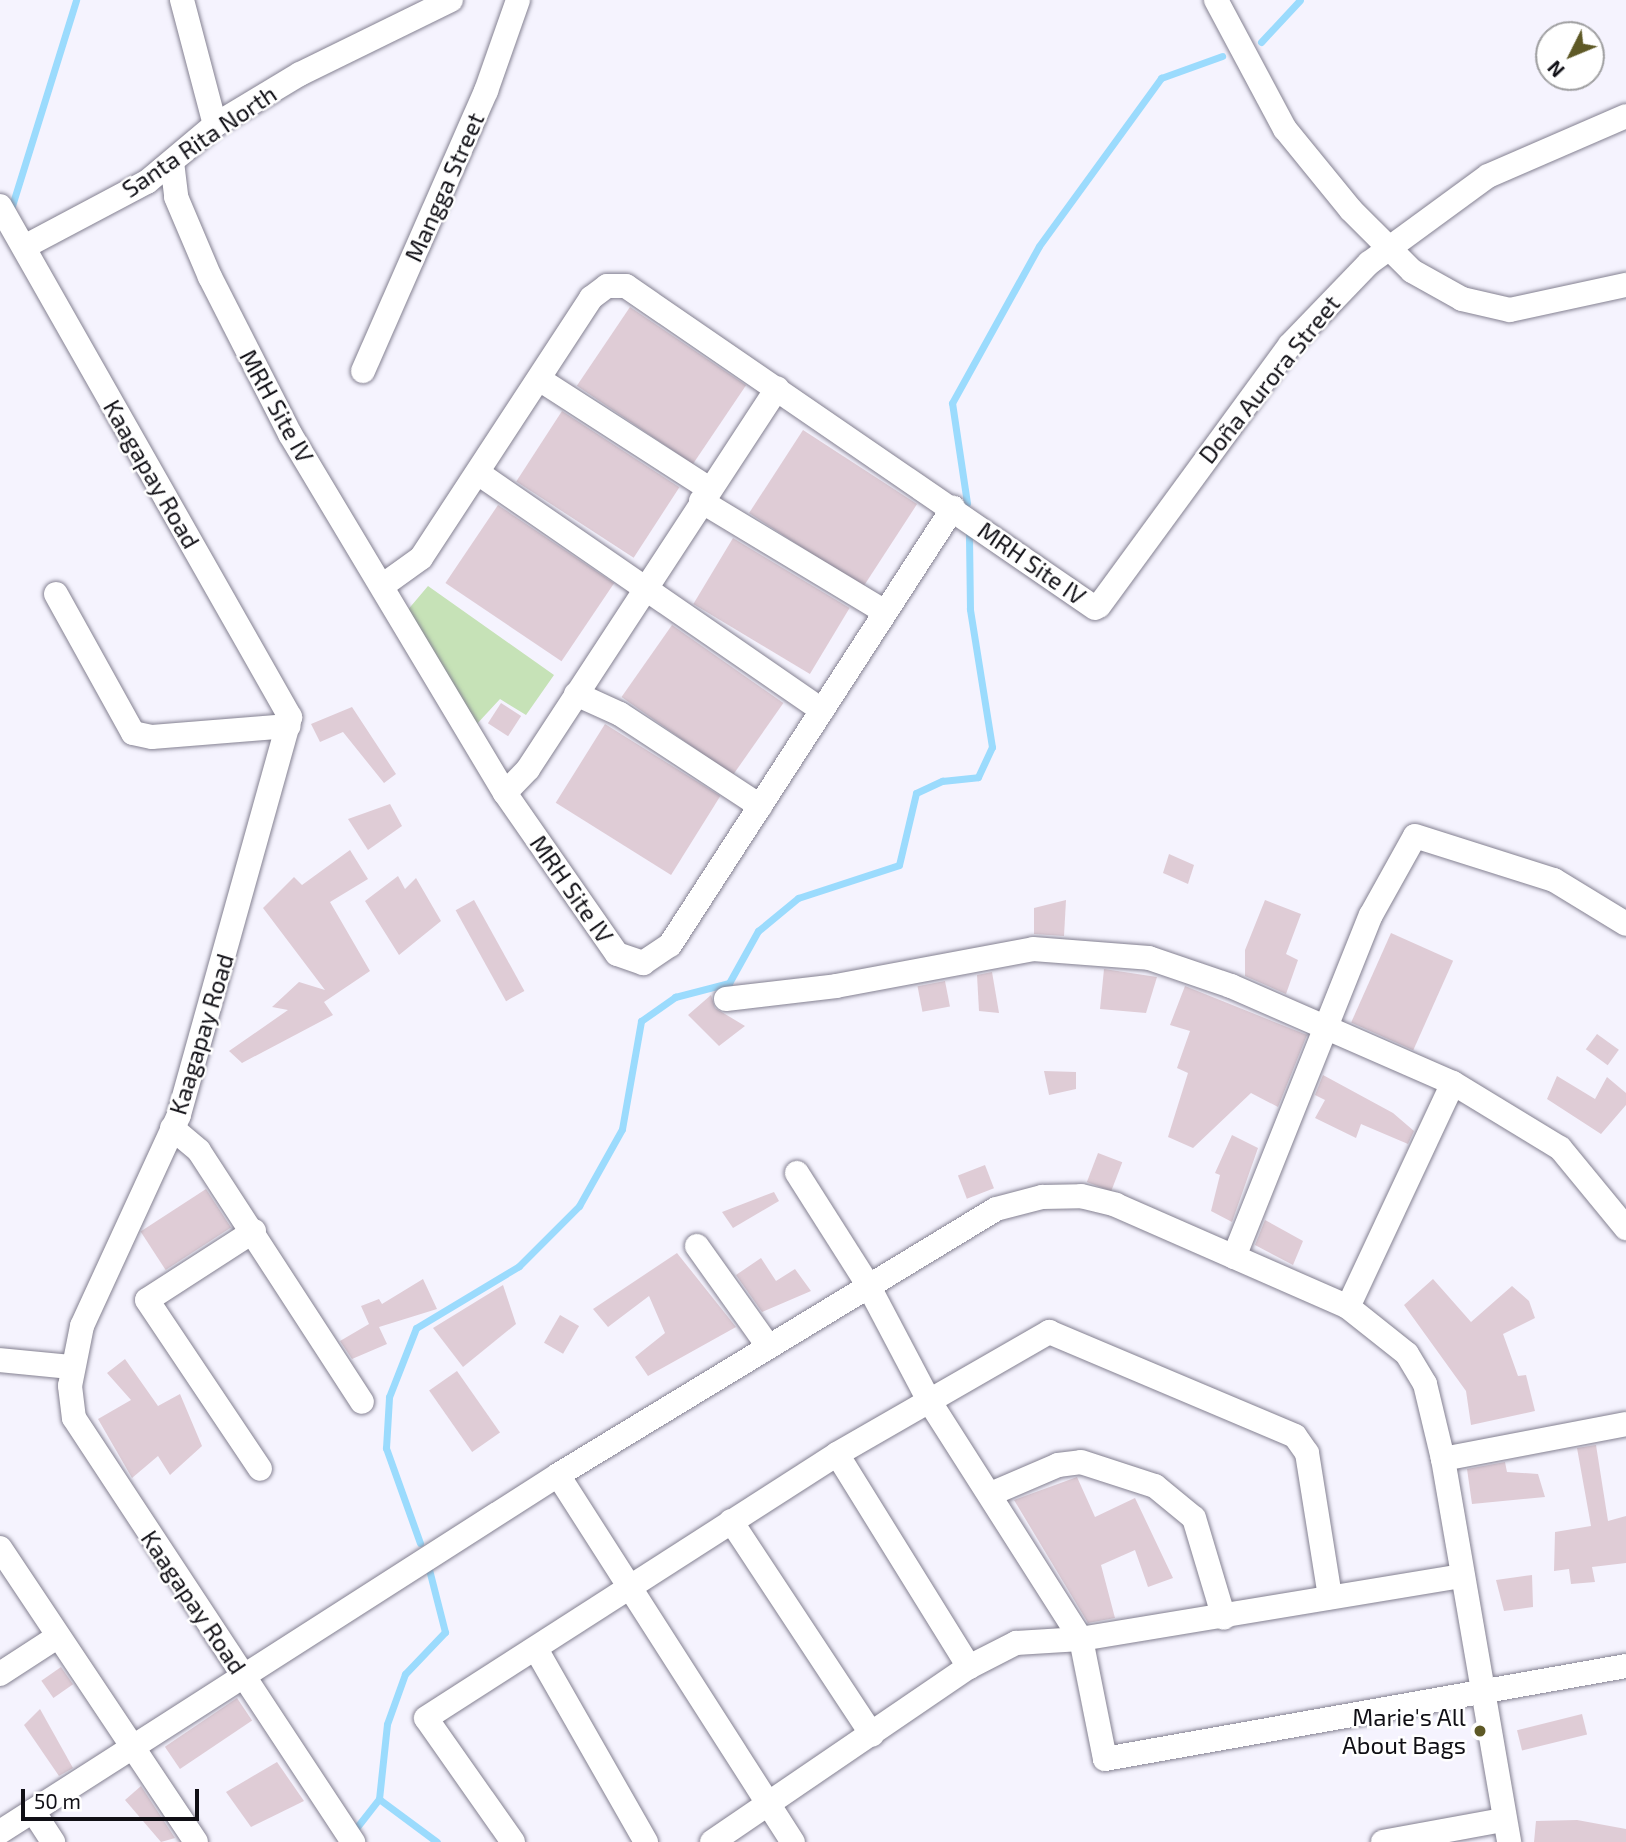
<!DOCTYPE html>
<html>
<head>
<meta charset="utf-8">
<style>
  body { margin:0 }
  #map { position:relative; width:1626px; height:1842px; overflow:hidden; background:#f5f3fe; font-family:"Exo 2",sans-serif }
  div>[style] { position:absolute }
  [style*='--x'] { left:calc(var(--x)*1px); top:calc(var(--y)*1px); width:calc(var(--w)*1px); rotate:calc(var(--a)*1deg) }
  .green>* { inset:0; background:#c6e2b7 }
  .stream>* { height:7px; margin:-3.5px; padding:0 3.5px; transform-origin:3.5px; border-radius:3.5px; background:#9bdbfd }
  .building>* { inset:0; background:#dfccd6; transform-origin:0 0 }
  .roads { filter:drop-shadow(0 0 2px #848191) drop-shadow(0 0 2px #848191) }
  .minor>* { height:24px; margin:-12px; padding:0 12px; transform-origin:12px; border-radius:12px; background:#fff }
  .dots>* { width:19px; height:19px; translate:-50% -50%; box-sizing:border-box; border:4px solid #fff; border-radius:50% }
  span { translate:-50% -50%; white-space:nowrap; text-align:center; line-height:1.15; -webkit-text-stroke:5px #fff; paint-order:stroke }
  .street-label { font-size:24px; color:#100f15 }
  .poi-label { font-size:24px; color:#100f15 }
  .right { translate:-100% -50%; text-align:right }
  .north { position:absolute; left:1535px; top:21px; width:70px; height:70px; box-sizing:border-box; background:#fff; border:2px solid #9f9fa1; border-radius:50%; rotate:227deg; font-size:19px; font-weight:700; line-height:28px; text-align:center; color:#100f15 }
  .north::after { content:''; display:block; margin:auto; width:24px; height:32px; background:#5e5926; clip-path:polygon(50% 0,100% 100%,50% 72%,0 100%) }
  .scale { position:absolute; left:21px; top:1789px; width:178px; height:32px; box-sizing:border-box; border:4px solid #100f15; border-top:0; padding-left:9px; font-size:21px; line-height:24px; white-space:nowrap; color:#100f15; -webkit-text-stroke:5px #fff; paint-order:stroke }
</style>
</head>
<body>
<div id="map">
  <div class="green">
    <div style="clip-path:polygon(428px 586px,554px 675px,526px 715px,500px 699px,475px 726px,406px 612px)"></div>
  </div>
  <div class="stream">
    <div style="--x:1261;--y:42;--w:57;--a:-47.1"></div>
    <div style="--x:11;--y:209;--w:219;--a:-72.7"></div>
    <div style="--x:967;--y:503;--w:101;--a:-98.5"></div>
    <div style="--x:952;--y:403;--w:179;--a:-61"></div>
    <div style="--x:1039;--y:246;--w:208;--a:-54"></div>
    <div style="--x:1161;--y:78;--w:65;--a:-19.8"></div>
    <div style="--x:420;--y:1543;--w:101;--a:-109.7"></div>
    <div style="--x:386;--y:1448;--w:51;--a:-86.6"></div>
    <div style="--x:389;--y:1397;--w:74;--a:-68.6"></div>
    <div style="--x:416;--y:1328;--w:120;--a:-31"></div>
    <div style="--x:519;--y:1266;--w:85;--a:-45"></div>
    <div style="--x:579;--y:1206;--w:88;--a:-60.8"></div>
    <div style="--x:622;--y:1129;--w:110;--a:-80"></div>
    <div style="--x:641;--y:1021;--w:42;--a:-35.2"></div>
    <div style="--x:675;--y:997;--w:56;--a:-14.5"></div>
    <div style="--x:729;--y:983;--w:60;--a:-60.9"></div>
    <div style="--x:758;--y:931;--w:52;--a:-39.5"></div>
    <div style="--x:798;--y:898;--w:106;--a:-18.1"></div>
    <div style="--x:899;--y:865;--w:74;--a:-76.7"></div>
    <div style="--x:916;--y:793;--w:29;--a:-25"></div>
    <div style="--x:942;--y:781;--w:36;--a:-6"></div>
    <div style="--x:978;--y:777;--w:33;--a:-65"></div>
    <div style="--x:992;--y:747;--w:140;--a:-99.1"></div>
    <div style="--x:970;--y:609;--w:76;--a:-90.8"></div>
    <div style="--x:379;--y:1799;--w:72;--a:36.6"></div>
    <div style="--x:357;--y:1827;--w:36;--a:-52"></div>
    <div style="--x:379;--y:1799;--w:75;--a:-83.9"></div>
    <div style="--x:387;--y:1724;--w:53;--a:-70.2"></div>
    <div style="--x:405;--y:1674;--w:58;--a:-46.4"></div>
    <div style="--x:445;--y:1632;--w:65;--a:-104.3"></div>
  </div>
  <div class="building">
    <div style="left:630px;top:307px;width:140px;height:95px;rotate:34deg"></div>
    <div style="left:562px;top:411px;width:140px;height:84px;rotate:33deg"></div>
    <div style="left:803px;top:430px;width:136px;height:99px;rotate:33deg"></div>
    <div style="left:498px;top:505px;width:140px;height:94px;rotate:34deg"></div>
    <div style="left:733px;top:538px;width:136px;height:77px;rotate:31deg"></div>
    <div style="left:672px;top:625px;width:136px;height:88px;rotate:35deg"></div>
    <div style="left:501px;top:703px;width:24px;height:24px;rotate:33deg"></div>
    <div style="clip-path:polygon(352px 707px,396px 774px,384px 783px,343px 732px,320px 742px,311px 724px)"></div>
    <div style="left:605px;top:724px;width:136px;height:93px;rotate:32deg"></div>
    <div style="clip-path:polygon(390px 804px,402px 826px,368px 850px,348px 819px)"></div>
    <div style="clip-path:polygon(350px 850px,368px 879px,330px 902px,370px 971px,324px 1002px,333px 1015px,242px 1063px,229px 1051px,288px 1010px,272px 1007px,299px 982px,325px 990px,263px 908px,294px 877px,302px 885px)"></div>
    <div style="clip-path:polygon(1169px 854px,1194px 865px,1188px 884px,1163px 873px)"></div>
    <div style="clip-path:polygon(398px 876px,405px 889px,416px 878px,441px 921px,399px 955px,365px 901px)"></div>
    <div style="left:474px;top:900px;width:104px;height:21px;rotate:61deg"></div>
    <div style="clip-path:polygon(1066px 900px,1064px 936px,1034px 934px,1034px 908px)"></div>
    <div style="clip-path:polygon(1265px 900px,1301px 914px,1286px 954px,1298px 960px,1286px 994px,1245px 976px,1245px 950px)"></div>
    <div style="left:1391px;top:933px;width:68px;height:98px;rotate:24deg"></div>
    <div style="clip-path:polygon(1104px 969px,1157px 977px,1146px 1013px,1100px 1009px)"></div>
    <div style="clip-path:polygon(992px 972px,999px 1013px,979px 1011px,977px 975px)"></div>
    <div style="left:945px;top:981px;width:26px;height:28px;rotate:79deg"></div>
    <div style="clip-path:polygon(1185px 986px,1307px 1035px,1278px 1107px,1251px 1093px,1193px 1148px,1168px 1137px,1188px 1073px,1177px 1068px,1190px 1031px,1170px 1025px)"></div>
    <div style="clip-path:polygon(711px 995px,715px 1008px,745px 1026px,719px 1046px,688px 1015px)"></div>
    <div style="left:1597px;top:1034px;width:27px;height:19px;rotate:36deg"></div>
    <div style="clip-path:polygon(1044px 1071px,1076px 1072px,1076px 1089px,1049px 1095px)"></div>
    <div style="clip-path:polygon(1323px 1075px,1393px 1113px,1414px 1131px,1408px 1144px,1361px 1124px,1356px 1138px,1315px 1118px,1325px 1100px,1315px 1095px)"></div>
    <div style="clip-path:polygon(1557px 1076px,1595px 1099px,1607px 1077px,1626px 1093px,1626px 1105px,1601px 1134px,1547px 1099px)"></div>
    <div style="clip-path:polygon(1232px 1135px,1258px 1148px,1232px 1222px,1211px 1211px,1220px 1175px,1215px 1173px)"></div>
    <div style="left:1098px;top:1153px;width:26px;height:31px;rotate:21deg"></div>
    <div style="left:985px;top:1165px;width:25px;height:29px;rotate:69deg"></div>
    <div style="left:206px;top:1189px;width:46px;height:78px;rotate:57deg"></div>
    <div style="clip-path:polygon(774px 1192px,779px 1201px,733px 1228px,722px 1212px)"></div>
    <div style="clip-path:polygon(1265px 1220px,1303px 1241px,1293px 1265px,1255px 1245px)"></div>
    <div style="clip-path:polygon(677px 1253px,736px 1327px,648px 1376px,635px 1357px,665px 1333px,649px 1296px,608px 1327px,593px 1309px)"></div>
    <div style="clip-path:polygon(761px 1258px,776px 1281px,795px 1269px,811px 1291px,762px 1312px,736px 1275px)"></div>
    <div style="clip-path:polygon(423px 1279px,437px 1309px,379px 1327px,387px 1344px,352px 1359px,340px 1341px,369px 1324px,361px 1306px,379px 1299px,382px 1304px)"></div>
    <div style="clip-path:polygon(1433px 1279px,1471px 1322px,1512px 1286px,1529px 1301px,1535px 1318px,1503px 1334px,1518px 1376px,1526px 1375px,1535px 1411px,1471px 1425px,1466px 1391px,1404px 1305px)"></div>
    <div style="clip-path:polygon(503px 1285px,516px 1324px,463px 1367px,433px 1328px)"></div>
    <div style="left:560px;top:1315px;width:22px;height:32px;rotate:30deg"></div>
    <div style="clip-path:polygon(125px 1359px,158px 1406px,180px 1394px,202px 1446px,170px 1475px,158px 1456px,132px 1478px,98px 1419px,131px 1400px,107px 1373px)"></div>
    <div style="left:457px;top:1371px;width:75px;height:34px;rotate:55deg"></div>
    <div style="clip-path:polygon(1596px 1445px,1608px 1521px,1626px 1516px,1626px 1563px,1592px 1567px,1595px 1582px,1571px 1584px,1569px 1569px,1554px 1571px,1555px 1532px,1591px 1526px,1577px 1448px)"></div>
    <div style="clip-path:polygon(1505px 1462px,1507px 1472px,1538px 1474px,1545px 1497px,1472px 1504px,1467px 1469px)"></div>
    <div style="clip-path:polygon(1077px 1477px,1095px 1517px,1135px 1498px,1173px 1578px,1148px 1587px,1135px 1550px,1101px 1565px,1115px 1618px,1088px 1623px,1014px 1500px)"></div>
    <div style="clip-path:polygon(1532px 1575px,1533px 1607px,1504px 1611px,1496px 1580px)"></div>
    <div style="left:61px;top:1667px;width:21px;height:24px;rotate:55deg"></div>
    <div style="left:237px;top:1698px;width:27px;height:87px;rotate:56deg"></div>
    <div style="clip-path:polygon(40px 1709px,73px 1768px,59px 1776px,24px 1725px)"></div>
    <div style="left:1582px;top:1714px;width:21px;height:67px;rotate:76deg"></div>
    <div style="clip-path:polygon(277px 1762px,304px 1801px,251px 1827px,226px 1792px)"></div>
    <div style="clip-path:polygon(141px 1786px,175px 1838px,161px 1842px,125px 1800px)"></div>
    <div style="clip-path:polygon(1577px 1820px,1626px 1829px,1626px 1842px,1534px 1842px,1536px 1821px)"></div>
  </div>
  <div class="roads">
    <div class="minor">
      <div style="--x:182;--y:0;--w:129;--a:75.2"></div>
      <div style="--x:1216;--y:0;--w:146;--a:61.9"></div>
      <div style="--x:1285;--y:129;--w:104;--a:50.8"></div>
      <div style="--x:1351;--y:210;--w:86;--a:45"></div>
      <div style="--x:1412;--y:271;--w:57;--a:29.2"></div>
      <div style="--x:1462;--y:299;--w:49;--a:12.9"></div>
      <div style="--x:1510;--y:310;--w:119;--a:-12.2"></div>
      <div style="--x:172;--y:162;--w:35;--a:83"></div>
      <div style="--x:176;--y:197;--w:87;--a:67"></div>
      <div style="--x:210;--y:277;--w:176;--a:63"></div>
      <div style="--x:290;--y:434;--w:418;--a:59.1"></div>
      <div style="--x:505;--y:793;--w:196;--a:55.2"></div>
      <div style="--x:617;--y:954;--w:28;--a:19"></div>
      <div style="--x:643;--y:963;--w:32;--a:-34"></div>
      <div style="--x:670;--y:945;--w:521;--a:-57.07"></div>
      <div style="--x:0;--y:206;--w:588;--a:60.42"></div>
      <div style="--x:290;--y:717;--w:413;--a:105.6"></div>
      <div style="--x:179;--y:1115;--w:232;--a:114.7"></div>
      <div style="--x:82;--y:1326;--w:61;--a:101.3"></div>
      <div style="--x:70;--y:1386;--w:32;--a:83"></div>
      <div style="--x:74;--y:1418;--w:508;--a:56.65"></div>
      <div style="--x:24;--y:247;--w:139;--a:-27.9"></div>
      <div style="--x:147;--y:182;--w:89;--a:-40"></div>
      <div style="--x:215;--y:125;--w:99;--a:-31"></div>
      <div style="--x:300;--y:74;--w:168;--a:-26.1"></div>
      <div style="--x:363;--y:371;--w:306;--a:-66.3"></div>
      <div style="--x:486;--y:91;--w:96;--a:-70.6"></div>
      <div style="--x:539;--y:379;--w:203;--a:32.8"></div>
      <div style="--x:478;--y:473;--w:418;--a:34.6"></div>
      <div style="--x:701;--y:501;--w:215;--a:31.1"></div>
      <div style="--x:382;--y:586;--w:48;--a:-35.7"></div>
      <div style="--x:421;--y:558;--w:311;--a:-56.8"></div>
      <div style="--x:591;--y:298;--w:20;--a:-37"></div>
      <div style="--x:607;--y:286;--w:19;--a:0"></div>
      <div style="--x:626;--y:286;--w:569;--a:34.47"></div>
      <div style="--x:56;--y:594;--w:159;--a:61"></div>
      <div style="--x:133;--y:733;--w:19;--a:12"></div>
      <div style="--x:152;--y:737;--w:137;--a:-4.6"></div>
      <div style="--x:1099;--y:606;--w:323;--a:-53.8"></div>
      <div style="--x:1290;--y:345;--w:114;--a:-46.1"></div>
      <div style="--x:1369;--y:263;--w:147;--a:-36.2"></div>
      <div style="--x:1488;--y:176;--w:150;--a:-23.5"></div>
      <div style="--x:576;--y:694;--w:48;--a:24.4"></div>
      <div style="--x:620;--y:714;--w:168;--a:33.3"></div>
      <div style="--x:505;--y:793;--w:33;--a:-46"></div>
      <div style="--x:528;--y:769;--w:455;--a:-56.8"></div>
      <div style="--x:726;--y:999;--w:111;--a:-6.7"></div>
      <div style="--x:836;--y:986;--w:200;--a:-10.6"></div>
      <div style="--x:1033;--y:949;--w:116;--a:4.4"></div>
      <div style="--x:1149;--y:958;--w:87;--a:18.9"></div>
      <div style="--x:1231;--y:986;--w:242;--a:23.6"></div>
      <div style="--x:1453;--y:1083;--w:125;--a:31.3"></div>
      <div style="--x:1560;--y:1148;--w:104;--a:50.5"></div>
      <div style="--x:172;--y:1128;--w:35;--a:40"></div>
      <div style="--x:199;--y:1151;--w:299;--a:57"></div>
      <div style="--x:797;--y:1173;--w:133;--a:57.6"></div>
      <div style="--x:868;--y:1285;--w:129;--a:62.2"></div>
      <div style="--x:928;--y:1399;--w:285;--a:57.5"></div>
      <div style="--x:1081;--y:1639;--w:122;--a:78.7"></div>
      <div style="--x:1105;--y:1759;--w:529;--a:-10.12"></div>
      <div style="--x:254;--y:1231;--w:127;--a:147.2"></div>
      <div style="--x:147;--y:1300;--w:203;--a:56.2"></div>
      <div style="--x:697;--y:1246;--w:123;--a:54.6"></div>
      <div style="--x:1234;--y:1257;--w:368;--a:-68.2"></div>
      <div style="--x:1371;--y:915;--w:90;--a:-60.9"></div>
      <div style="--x:1415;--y:836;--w:146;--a:17.6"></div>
      <div style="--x:1554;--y:880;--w:84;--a:31.4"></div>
      <div style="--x:1348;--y:1307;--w:247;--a:-64.9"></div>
      <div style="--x:0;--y:1360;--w:72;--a:5.6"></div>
      <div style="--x:837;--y:1454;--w:251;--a:58.2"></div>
      <div style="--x:1443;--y:1459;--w:186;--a:-10.8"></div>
      <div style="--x:558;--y:1475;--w:436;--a:57.4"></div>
      <div style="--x:993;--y:1493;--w:71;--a:-23.3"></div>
      <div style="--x:1058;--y:1465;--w:23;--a:-7"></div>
      <div style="--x:1081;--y:1462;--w:78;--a:18"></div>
      <div style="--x:1155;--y:1486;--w:50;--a:39.4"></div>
      <div style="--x:1194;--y:1518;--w:104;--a:73.3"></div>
      <div style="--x:731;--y:1521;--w:256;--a:56.6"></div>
      <div style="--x:0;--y:1548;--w:353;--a:56.3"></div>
      <div style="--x:536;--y:1649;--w:222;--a:60.3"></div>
      <div style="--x:0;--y:1674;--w:68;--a:-33"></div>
      <div style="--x:33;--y:1811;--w:37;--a:57"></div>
      <div style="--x:0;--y:1832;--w:662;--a:-32.61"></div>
      <div style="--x:558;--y:1475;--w:512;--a:-31.27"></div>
      <div style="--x:996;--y:1209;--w:48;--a:-14.6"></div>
      <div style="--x:1042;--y:1197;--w:39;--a:-1"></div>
      <div style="--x:1081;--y:1196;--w:36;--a:14"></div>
      <div style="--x:1116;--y:1205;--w:253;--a:23.7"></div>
      <div style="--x:1348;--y:1307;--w:75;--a:38.5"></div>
      <div style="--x:1407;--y:1354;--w:35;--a:59"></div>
      <div style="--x:1425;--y:1384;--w:77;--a:76.5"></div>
      <div style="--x:1443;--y:1459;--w:389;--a:80.2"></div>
      <div style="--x:513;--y:1842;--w:151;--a:-125.1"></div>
      <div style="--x:426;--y:1718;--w:488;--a:-32.7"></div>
      <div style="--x:837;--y:1454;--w:245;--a:-29.9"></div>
      <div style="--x:1049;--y:1332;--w:267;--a:22.9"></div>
      <div style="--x:1295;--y:1436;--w:21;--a:55"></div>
      <div style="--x:1307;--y:1453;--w:146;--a:80.9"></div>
      <div style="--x:712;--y:1842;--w:311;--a:-34.3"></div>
      <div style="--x:969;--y:1667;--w:53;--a:-27.1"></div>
      <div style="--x:1016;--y:1643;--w:65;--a:-3.5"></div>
      <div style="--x:1081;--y:1639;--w:386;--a:-9.4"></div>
      <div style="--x:1383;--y:1842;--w:122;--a:-10.4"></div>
    </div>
  </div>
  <div class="dots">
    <div style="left:1480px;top:1731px;background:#5e5926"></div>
  </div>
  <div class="street-label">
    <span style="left:199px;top:141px;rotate:-34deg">Santa Rita North</span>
    <span style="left:444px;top:187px;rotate:-66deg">Mangga Street</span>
    <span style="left:1269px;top:379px;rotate:-51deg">Doña Aurora Street</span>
    <span style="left:277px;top:406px;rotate:61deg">MRH Site IV</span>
    <span style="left:152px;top:474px;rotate:60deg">Kaagapay Road</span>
    <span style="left:1032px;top:563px;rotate:35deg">MRH Site IV</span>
    <span style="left:572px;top:889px;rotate:55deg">MRH Site IV</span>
    <span style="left:201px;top:1034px;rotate:-73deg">Kaagapay Road</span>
    <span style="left:194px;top:1602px;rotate:56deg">Kaagapay Road</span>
  </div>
  <div class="poi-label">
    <span class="right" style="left:1466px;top:1731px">Marie's All<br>About Bags</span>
  </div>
  <div class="north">N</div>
  <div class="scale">50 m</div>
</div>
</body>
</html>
